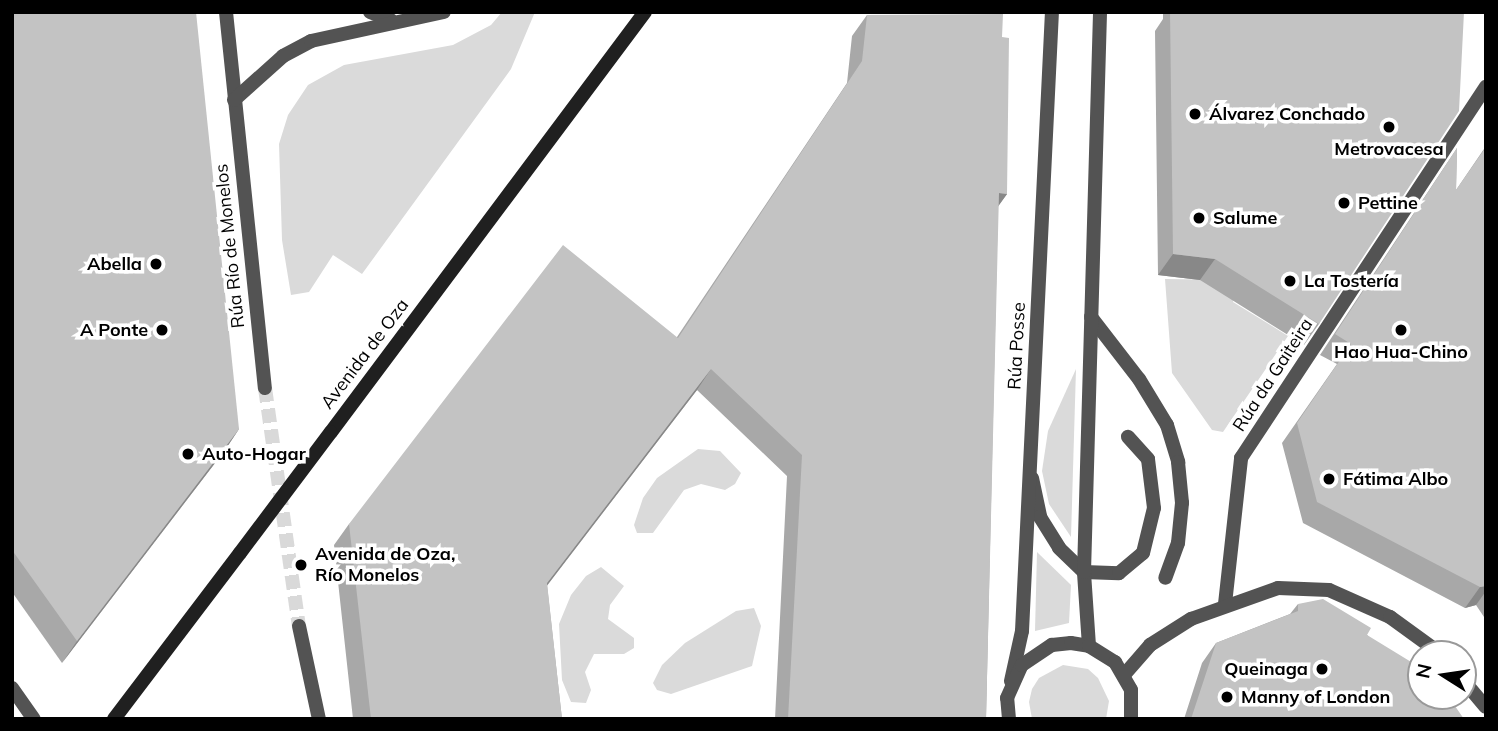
<!DOCTYPE html>
<html>
<head>
<meta charset="utf-8">
<style>
  body { margin:0 }
  #map { position:relative; width:1498px; height:731px; overflow:hidden; background:#fff; font-family:Mulish,sans-serif }
  div>[style] { position:absolute }
  [style*='--x'] { left:calc(var(--x)*1px); top:calc(var(--y)*1px); width:calc(var(--w)*1px); rotate:calc(var(--a)*1deg) }
  .green>* { inset:0; background:#dadada }
  .street-tunnel>* { height:14px; margin-top:-7px; transform-origin:0; background:repeating-linear-gradient(90deg,#d9d9d9 0 14px,transparent 0 21px) }
  .lane>* { height:14px; margin:-7px; padding:0 7px; transform-origin:7px; border-radius:7px; background:#535353 }
  .street>* { height:14px; margin:-7px; padding:0 7px; transform-origin:7px; border-radius:7px; background:#535353 }
  .secondary>* { height:14px; margin:-7px; padding:0 7px; transform-origin:7px; border-radius:7px; background:#202020 }
  .secondary-bridge>* { height:14px; margin:-7px; padding:0 7px; transform-origin:7px; border-radius:7px; background:#202020 }
  .wall>* { inset:0; background:#a8a8a8 }
  .shaded-wall>* { inset:0; background:#888 }
  .building>* { inset:0; background:#c3c3c3 }
  .dots>* { width:19px; height:19px; translate:-50% -50%; box-sizing:border-box; border:4px solid #fff; border-radius:50% }
  span { translate:-50% -50%; white-space:nowrap; text-align:center; line-height:1.15; -webkit-text-stroke:7px #fff; paint-order:stroke }
  .poi-label { font-size:18px; color:#000; font-weight:700 }
  .left { translate:0 -50%; text-align:left }
  .right { translate:-100% -50%; text-align:right }
  .street-label { font-size:18px; color:#000 }
  .frame { position:absolute; inset:0; border:14px solid #000; pointer-events:none }
  .north { position:absolute; left:1407px; top:640px; width:70px; height:70px; box-sizing:border-box; background:#fff; border:2px solid #999; border-radius:50%; rotate:282deg; font-size:19px; font-weight:700; line-height:28px; text-align:center; color:#000 }
  .north::after { content:''; display:block; margin:auto; width:24px; height:32px; background:#000; clip-path:polygon(50% 0,100% 100%,50% 72%,0 100%) }
</style>
</head>
<body>
<div id="map">
  <div class="green">
    <div style="clip-path:polygon(502px 12px,535px 12px,511px 69px,362px 274px,333px 255px,309px 292px,291px 295px,282px 240px,279px 144px,288px 115px,308px 85px,344px 65px,453px 45px,491px 25px)"></div>
    <div style="clip-path:polygon(1165px 279px,1240px 280px,1233px 302px,1288px 336px,1223px 432px,1212px 430px,1172px 373px)"></div>
    <div style="clip-path:polygon(1076px 369px,1071px 537px,1049px 504px,1042px 471px,1048px 431px)"></div>
    <div style="clip-path:polygon(698px 449px,720px 451px,741px 473px,735px 484px,725px 490px,701px 484px,684px 490px,653px 533px,637px 533px,634px 525px,643px 498px,657px 478px)"></div>
    <div style="clip-path:polygon(1037px 552px,1071px 585px,1069px 623px,1035px 631px)"></div>
    <div style="clip-path:polygon(601px 567px,624px 586px,610px 605px,608px 619px,634px 638px,634px 648px,624px 654px,594px 654px,585px 672px,591px 690px,586px 703px,571px 702px,562px 680px,559px 624px,571px 595px,586px 576px)"></div>
    <div style="clip-path:polygon(754px 608px,761px 626px,752px 666px,671px 694px,657px 690px,653px 683px,662px 665px,685px 643px,736px 611px)"></div>
    <div style="clip-path:polygon(1063px 665px,1088px 669px,1098px 678px,1109px 701px,1106px 719px,1032px 719px,1029px 702px,1032px 689px,1039px 678px)"></div>
  </div>
  <div class="street-tunnel">
    <div style="--x:265;--y:388;--w:240;--a:81.9"></div>
  </div>
  <div class="lane">
    <div style="--x:1091;--y:317;--w:78;--a:52.3"></div>
    <div style="--x:1139;--y:379;--w:54;--a:58.7"></div>
    <div style="--x:1167;--y:425;--w:39;--a:73"></div>
    <div style="--x:1178;--y:462;--w:41;--a:84.4"></div>
    <div style="--x:1182;--y:503;--w:40;--a:95.7"></div>
    <div style="--x:1178;--y:543;--w:37;--a:110"></div>
    <div style="--x:1032;--y:478;--w:40;--a:78"></div>
    <div style="--x:1040;--y:517;--w:36;--a:58"></div>
    <div style="--x:1059;--y:548;--w:35;--a:44"></div>
    <div style="--x:1084;--y:572;--w:35;--a:2"></div>
    <div style="--x:1119;--y:573;--w:31;--a:-40"></div>
    <div style="--x:1143;--y:553;--w:46;--a:-76.3"></div>
    <div style="--x:1154;--y:508;--w:49;--a:-97"></div>
    <div style="--x:1148;--y:459;--w:30;--a:-132"></div>
  </div>
  <div class="street">
    <div style="--x:226;--y:12;--w:378;--a:84.1"></div>
    <div style="--x:370;--y:12;--w:22;--a:21"></div>
    <div style="--x:234;--y:100;--w:66;--a:-41.9"></div>
    <div style="--x:283;--y:56;--w:32;--a:-28"></div>
    <div style="--x:311;--y:41;--w:136;--a:-12.3"></div>
    <div style="--x:1225;--y:604;--w:147;--a:-83.7"></div>
    <div style="--x:1241;--y:458;--w:445;--a:-56.6"></div>
    <div style="--x:299;--y:626;--w:95;--a:77.9"></div>
    <div style="--x:1089;--y:646;--w:74;--a:-93.9"></div>
    <div style="--x:1084;--y:572;--w:560;--a:-88.36"></div>
    <div style="--x:1124;--y:675;--w:40;--a:-49"></div>
    <div style="--x:1150;--y:645;--w:49;--a:-32.4"></div>
    <div style="--x:1191;--y:619;--w:92;--a:-19.6"></div>
    <div style="--x:1278;--y:588;--w:51;--a:2.2"></div>
    <div style="--x:1329;--y:590;--w:67;--a:23.9"></div>
    <div style="--x:1390;--y:617;--w:63;--a:36"></div>
    <div style="--x:1463;--y:680;--w:35;--a:50"></div>
    <div style="--x:1011;--y:681;--w:51;--a:-77.6"></div>
    <div style="--x:1022;--y:631;--w:620;--a:-87.23"></div>
    <div style="--x:12;--y:688;--w:38;--a:55"></div>
    <div style="--x:1009;--y:719;--w:21;--a:-95"></div>
    <div style="--x:1007;--y:698;--w:36;--a:-66"></div>
    <div style="--x:1022;--y:665;--w:36;--a:-34"></div>
    <div style="--x:1052;--y:645;--w:19;--a:-6"></div>
    <div style="--x:1071;--y:643;--w:18;--a:9"></div>
    <div style="--x:1089;--y:646;--w:31;--a:32"></div>
    <div style="--x:1115;--y:662;--w:32;--a:60"></div>
    <div style="--x:1131;--y:690;--w:29;--a:90"></div>
  </div>
  <div class="secondary">
    <div style="--x:331;--y:432;--w:524;--a:-53.22"></div>
    <div style="--x:114;--y:719;--w:208;--a:-52.8"></div>
  </div>
  <div class="secondary-bridge">
    <div style="--x:240;--y:553;--w:151;--a:-53.1"></div>
  </div>
  <div class="wall">
    <div style="clip-path:polygon(12px 12px,239px 429px,225px 450px,62px 663px,12px 592px)"></div>
    <div style="clip-path:polygon(1163px 12px,1464px 12px,1319px 324px,1304px 345px,1200px 280px,1158px 275px,1155px 31px,1163px 19px)"></div>
    <div style="clip-path:polygon(867px 15px,1002px 37px,1007px 194px,998px 206px,986px 719px,775px 719px,787px 476px,697px 390px,547px 585px,562px 719px,353px 719px,334px 545px,349px 524px,677px 337px,847px 83px,852px 36px)"></div>
    <div style="clip-path:polygon(1486px 146px,1486px 620px,1476px 605px,1465px 608px,1303px 523px,1282px 443px,1337px 364px,1320px 355px,1443px 169px,1457px 148px,1456px 190px)"></div>
    <div style="clip-path:polygon(1298px 604px,1367px 635px,1464px 719px,1184px 719px,1202px 663px,1216px 643px,1290px 614px)"></div>
  </div>
  <div class="shaded-wall">
    <div style="clip-path:polygon(999px 193px,1007px 194px,992px 215px)"></div>
    <div style="clip-path:polygon(1173px 254px,1215px 259px,1200px 280px,1158px 275px)"></div>
    <div style="clip-path:polygon(711px 369px,697px 390px,533px 604px,547px 583px)"></div>
    <div style="clip-path:polygon(239px 429px,225px 450px,62px 663px,77px 641px)"></div>
    <div style="clip-path:polygon(1486px 586px,1486px 591px,1476px 605px,1465px 608px,1480px 587px)"></div>
  </div>
  <div class="building">
    <div style="clip-path:polygon(12px 12px,196px 12px,239px 429px,77px 641px,12px 550px)"></div>
    <div style="clip-path:polygon(1170px 12px,1464px 12px,1459px 111px,1319px 324px,1215px 259px,1173px 254px)"></div>
    <div style="clip-path:polygon(1003px 14px,1002px 37px,1009px 38px,1007px 194px,999px 193px,986px 719px,788px 719px,802px 455px,711px 369px,547px 583px,562px 719px,371px 719px,349px 524px,563px 245px,678px 338px,862px 61px,867px 15px)"></div>
    <div style="clip-path:polygon(1486px 147px,1486px 586px,1480px 587px,1317px 502px,1297px 423px,1351px 344px,1335px 334px,1457px 148px,1456px 190px)"></div>
    <div style="clip-path:polygon(1323px 599px,1371px 628px,1367px 635px,1421px 668px,1421px 696px,1448px 696px,1464px 719px,1191px 719px,1216px 643px,1298px 611px,1298px 604px)"></div>
  </div>
  <div class="dots">
    <div style="left:1195px;top:114px;background:#000"></div>
    <div style="left:1389px;top:127px;background:#000"></div>
    <div style="left:1344px;top:203px;background:#000"></div>
    <div style="left:1199px;top:218px;background:#000"></div>
    <div style="left:156px;top:264px;background:#000"></div>
    <div style="left:1290px;top:281px;background:#000"></div>
    <div style="left:162px;top:330px;background:#000"></div>
    <div style="left:1401px;top:330px;background:#000"></div>
    <div style="left:188px;top:454px;background:#000"></div>
    <div style="left:1329px;top:479px;background:#000"></div>
    <div style="left:301px;top:565px;background:#000"></div>
    <div style="left:1322px;top:669px;background:#000"></div>
    <div style="left:1227px;top:697px;background:#000"></div>
  </div>
  <div class="poi-label">
    <span class="left" style="left:1209px;top:114px">Álvarez Conchado</span>
    <span style="left:1389px;top:149px">Metrovacesa</span>
    <span class="left" style="left:1358px;top:203px">Pettine</span>
    <span class="left" style="left:1213px;top:218px">Salume</span>
    <span class="right" style="left:142px;top:264px">Abella</span>
    <span class="left" style="left:1304px;top:281px">La Tostería</span>
    <span class="right" style="left:148px;top:330px">A Ponte</span>
    <span style="left:1401px;top:352px">Hao Hua-Chino</span>
    <span class="left" style="left:202px;top:454px">Auto-Hogar</span>
    <span class="left" style="left:1343px;top:479px">Fátima Albo</span>
    <span class="left" style="left:315px;top:565px">Avenida de Oza,<br>Río Monelos</span>
    <span class="right" style="left:1308px;top:669px">Queinaga</span>
    <span class="left" style="left:1241px;top:697px">Manny of London</span>
  </div>
  <div class="street-label">
    <span style="left:230px;top:246px;rotate:-96deg">Rúa Río de Monelos</span>
    <span style="left:1017px;top:346px;rotate:-87deg">Rúa Posse</span>
    <span style="left:365px;top:354px;rotate:-53deg">Avenida de Oza</span>
    <span style="left:1273px;top:375px;rotate:-57deg">Rúa da Gaiteira</span>
  </div>
  <div class="frame"></div>
  <div class="north">N</div>
</div>
</body>
</html>
